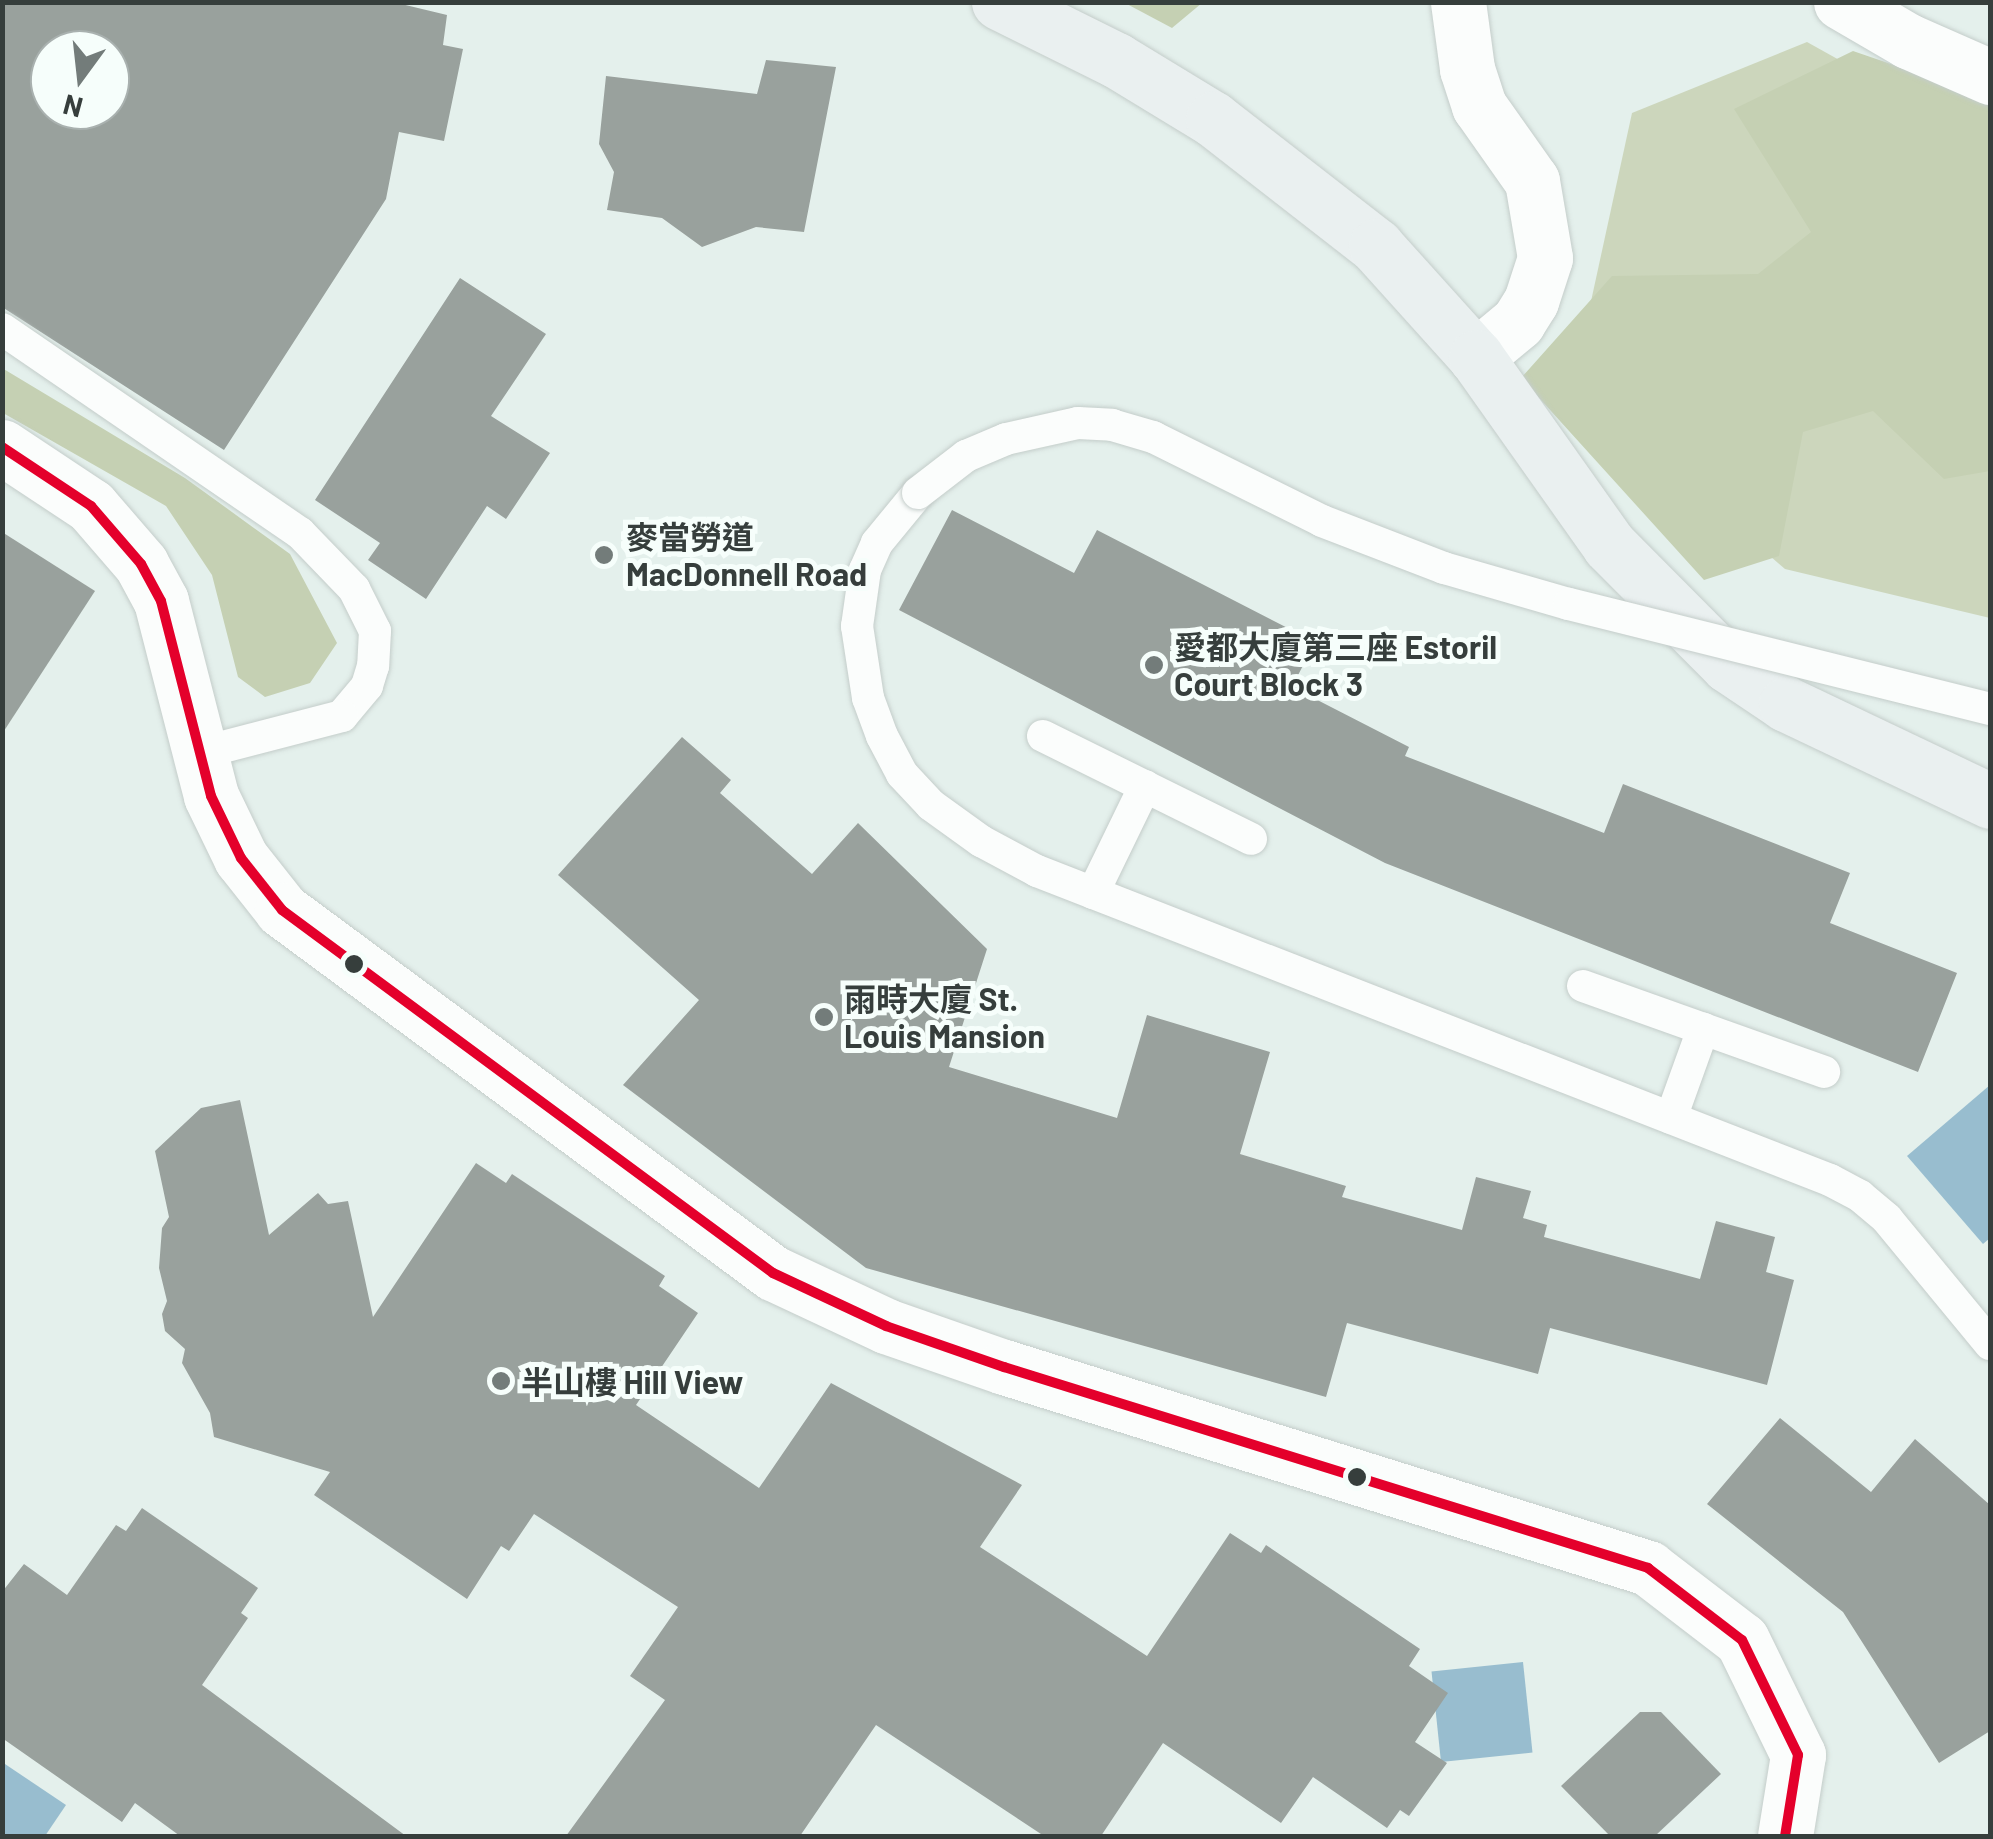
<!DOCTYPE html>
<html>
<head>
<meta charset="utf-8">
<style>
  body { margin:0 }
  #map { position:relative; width:1993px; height:1839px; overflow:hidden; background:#e4f0ec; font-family:Barlow,"Noto Sans TC",sans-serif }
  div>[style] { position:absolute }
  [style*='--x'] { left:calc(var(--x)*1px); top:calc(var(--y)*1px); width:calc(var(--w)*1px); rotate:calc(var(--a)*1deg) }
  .green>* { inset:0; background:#ccd6bc }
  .forest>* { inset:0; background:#c5d0b3 }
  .water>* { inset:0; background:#98bdcf; transform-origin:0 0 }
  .building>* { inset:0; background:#99a19d }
  .roads { filter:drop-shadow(0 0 2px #c4cdca) drop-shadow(0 0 2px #c4cdca) }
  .service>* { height:32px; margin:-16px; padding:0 16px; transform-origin:16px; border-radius:16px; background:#fbfdfc }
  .minor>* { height:55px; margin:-27.5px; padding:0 27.5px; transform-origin:27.5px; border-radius:27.5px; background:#fbfdfc }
  .tertiary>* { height:55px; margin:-27.5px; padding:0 27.5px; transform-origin:27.5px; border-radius:27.5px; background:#fbfdfc }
  .secondary>* { height:55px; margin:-27.5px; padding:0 27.5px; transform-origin:27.5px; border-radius:27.5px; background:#eaf0f0 }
  .bridges { filter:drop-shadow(0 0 2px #c4cdca) drop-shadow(0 0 2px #c4cdca) }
  .service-bridge>* { height:32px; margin:-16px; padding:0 16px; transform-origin:16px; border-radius:16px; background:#fbfdfc }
  .bus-1>* { height:10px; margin:-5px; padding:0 5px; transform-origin:5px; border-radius:5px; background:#e4002b }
  .dots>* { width:28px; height:28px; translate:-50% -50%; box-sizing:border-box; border:5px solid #f6fefb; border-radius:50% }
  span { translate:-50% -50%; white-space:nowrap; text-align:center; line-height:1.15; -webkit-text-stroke:10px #f6fefb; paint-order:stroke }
  .poi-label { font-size:32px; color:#363e3c; font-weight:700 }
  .left { translate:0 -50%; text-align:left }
  .frame { position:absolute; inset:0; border:5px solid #363e3c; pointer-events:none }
  .north { position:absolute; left:30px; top:30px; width:100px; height:100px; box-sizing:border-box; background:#f6fefb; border:2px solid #a9b1af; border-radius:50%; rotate:195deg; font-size:28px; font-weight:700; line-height:40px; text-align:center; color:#363e3c }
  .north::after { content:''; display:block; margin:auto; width:35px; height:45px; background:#737c7a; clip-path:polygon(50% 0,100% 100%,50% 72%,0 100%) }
</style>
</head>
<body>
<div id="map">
  <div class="green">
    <div style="clip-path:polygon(1807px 42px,1990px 144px,1990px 618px,1785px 569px,1573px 384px,1632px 113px)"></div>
  </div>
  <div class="forest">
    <div style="clip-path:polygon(1125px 3px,1202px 3px,1172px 28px)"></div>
    <div style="clip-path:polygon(1853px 51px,1990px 98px,1990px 471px,1944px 479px,1873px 411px,1803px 432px,1779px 556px,1704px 580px,1521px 378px,1612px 276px,1758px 274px,1811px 232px,1734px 109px)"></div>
    <div style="clip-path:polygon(2px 368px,185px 478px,290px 554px,337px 643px,310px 683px,265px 697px,238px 677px,212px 575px,166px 506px,3px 413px)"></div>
  </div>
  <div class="water">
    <div style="clip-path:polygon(1990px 1085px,1990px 1238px,1983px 1244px,1907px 1156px)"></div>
    <div style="left:1523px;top:1662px;width:91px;height:92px;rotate:84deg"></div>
    <div style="clip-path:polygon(2px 1762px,66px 1805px,45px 1836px,3px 1836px)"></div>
  </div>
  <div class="building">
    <div style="clip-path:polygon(evenodd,2px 2px,393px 2px,447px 15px,443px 45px,463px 49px,444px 141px,399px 132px,386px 199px,224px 450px,2px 307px,2px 2px,50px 50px,110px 50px,110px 110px,50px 110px,50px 50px)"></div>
    <div style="clip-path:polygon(766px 60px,836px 67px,804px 232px,756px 227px,702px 247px,662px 218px,607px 210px,614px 172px,599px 144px,606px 76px,757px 94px)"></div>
    <div style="clip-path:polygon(460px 278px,546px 334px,491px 416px,550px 453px,506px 519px,487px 506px,426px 599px,368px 560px,380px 543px,315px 500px)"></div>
    <div style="clip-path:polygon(952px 510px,1074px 573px,1097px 530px,1315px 642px,1292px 687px,1409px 747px,1405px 756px,1604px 833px,1623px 784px,1850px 873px,1830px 923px,1957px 973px,1918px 1072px,1385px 863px,899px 610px)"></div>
    <div style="clip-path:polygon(2px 532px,95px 591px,2px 734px)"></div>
    <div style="clip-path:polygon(682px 737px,731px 780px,720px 793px,812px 874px,858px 823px,987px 949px,949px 1067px,1117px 1118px,1147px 1015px,1270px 1052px,1240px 1154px,1346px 1186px,1342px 1197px,1462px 1230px,1476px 1177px,1531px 1191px,1523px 1218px,1547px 1225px,1544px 1237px,1700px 1279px,1716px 1221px,1775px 1237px,1766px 1272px,1794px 1280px,1767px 1385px,1550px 1328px,1538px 1374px,1347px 1323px,1326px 1397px,866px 1268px,623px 1085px,699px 1000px,558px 875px)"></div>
    <div style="clip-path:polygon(240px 1100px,269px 1235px,318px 1193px,328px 1204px,348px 1201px,373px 1317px,476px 1163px,506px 1183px,512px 1174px,665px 1276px,659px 1286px,698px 1313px,636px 1405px,759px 1488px,831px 1383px,1022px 1485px,980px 1547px,1147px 1656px,1230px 1533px,1261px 1553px,1266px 1545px,1420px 1649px,1409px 1666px,1448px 1693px,1415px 1742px,1447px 1763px,1409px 1816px,1400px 1810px,1387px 1828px,1313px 1777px,1281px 1823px,1163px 1743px,1101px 1836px,1044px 1836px,876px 1725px,800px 1836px,566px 1836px,665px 1700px,630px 1676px,678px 1607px,534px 1514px,509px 1551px,501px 1546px,467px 1599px,314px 1495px,330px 1472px,214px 1437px,210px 1413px,182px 1363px,185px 1349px,165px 1331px,162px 1314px,167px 1301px,159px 1268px,162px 1228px,169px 1217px,155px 1151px,201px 1108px)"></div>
    <div style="clip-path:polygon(1780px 1418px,1871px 1492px,1915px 1439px,1990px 1505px,1990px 1731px,1939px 1763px,1843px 1612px,1707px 1504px)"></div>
    <div style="clip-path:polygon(142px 1508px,258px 1588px,241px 1613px,248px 1618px,202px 1685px,406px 1836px,180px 1836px,135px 1803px,122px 1822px,2px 1738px,2px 1592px,24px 1564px,67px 1595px,116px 1525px,126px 1531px)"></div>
    <div style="clip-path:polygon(1640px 1712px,1661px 1712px,1721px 1774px,1655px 1836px,1610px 1836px,1561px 1786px)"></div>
  </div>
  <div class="roads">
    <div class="service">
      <div style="--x:2;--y:329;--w:361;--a:34.4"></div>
      <div style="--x:300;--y:533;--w:78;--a:46"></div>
      <div style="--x:354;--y:589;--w:47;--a:63.4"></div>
      <div style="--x:375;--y:631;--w:35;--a:93"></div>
      <div style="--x:373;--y:666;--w:21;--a:107"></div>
      <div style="--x:367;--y:686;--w:39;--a:130"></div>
      <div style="--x:342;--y:716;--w:147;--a:165.4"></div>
      <div style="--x:918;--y:493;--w:65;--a:129.4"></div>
      <div style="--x:877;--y:543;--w:30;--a:114"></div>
      <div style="--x:865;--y:570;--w:57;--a:98.1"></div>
      <div style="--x:857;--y:626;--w:73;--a:81.3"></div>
      <div style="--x:868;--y:698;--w:40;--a:69.8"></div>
      <div style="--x:882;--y:736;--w:43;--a:62.2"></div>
      <div style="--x:902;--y:774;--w:42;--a:46.9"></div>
      <div style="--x:931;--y:805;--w:62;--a:35.8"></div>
      <div style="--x:981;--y:841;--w:64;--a:28.2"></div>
      <div style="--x:1037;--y:871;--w:851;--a:21.29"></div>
      <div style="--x:1830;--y:1180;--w:34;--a:28"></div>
      <div style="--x:1860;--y:1196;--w:35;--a:40"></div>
      <div style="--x:1887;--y:1219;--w:162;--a:50.5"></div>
      <div style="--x:1043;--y:736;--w:232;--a:26.3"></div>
      <div style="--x:1093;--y:893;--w:119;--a:-64.1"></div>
      <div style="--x:1583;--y:986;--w:256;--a:19.6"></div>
      <div style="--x:1671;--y:1118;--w:95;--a:-70.2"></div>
    </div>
    <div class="minor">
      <div style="--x:1458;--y:2;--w:68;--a:82.3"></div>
      <div style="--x:1467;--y:69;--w:39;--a:72"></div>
      <div style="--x:1479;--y:106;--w:92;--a:54.8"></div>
      <div style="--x:1532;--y:181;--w:78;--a:80.4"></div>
      <div style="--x:1545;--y:258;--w:45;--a:108"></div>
      <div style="--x:1531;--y:301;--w:25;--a:122"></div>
      <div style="--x:1518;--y:322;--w:55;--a:140.2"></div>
      <div style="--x:1841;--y:2;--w:78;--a:30.2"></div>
      <div style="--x:1908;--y:41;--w:90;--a:23.7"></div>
    </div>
    <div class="tertiary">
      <div style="--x:2;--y:447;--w:107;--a:33.5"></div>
      <div style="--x:91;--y:506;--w:77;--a:49.2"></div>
      <div style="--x:141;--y:564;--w:42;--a:61.6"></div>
      <div style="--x:161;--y:601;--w:201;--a:75.6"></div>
      <div style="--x:211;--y:796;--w:69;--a:64.2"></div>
      <div style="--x:241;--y:858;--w:66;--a:51.7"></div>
      <div style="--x:282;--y:910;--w:611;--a:36.48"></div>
      <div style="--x:773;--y:1273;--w:125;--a:25.1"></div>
      <div style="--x:886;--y:1326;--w:125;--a:19.2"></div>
      <div style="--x:1004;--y:1367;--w:675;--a:17.33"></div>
      <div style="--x:1648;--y:1568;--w:118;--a:37.5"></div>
      <div style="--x:1742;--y:1640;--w:128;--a:64"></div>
      <div style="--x:1798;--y:1755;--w:82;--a:99.1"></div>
    </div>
    <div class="secondary">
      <div style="--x:999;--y:2;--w:131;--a:26.4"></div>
      <div style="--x:1116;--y:60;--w:114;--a:31.3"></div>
      <div style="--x:1213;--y:119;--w:207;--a:37.9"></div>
      <div style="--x:1376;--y:246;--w:149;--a:48"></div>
      <div style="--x:1476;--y:357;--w:230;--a:54.7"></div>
      <div style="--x:1609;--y:545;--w:169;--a:45.2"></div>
      <div style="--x:1728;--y:665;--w:70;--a:33.9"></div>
      <div style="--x:1786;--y:704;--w:226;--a:25.4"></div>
    </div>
  </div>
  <div class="bridges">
    <div class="service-bridge">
      <div style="--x:918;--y:493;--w:61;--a:-37.6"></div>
      <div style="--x:966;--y:456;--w:43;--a:-23"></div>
      <div style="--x:1006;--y:439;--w:74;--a:-12.5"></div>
      <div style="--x:1078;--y:423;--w:34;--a:3"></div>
      <div style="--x:1112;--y:425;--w:43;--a:16.3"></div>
      <div style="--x:1153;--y:437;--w:189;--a:26.4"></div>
      <div style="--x:1322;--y:521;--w:131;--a:21.1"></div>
      <div style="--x:1444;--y:568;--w:130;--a:16.1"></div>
      <div style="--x:1569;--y:604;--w:434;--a:14"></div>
    </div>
  </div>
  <div class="bus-1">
    <div style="--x:2;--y:447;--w:107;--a:33.5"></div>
    <div style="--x:91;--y:506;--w:77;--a:49.2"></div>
    <div style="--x:141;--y:564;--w:42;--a:61.6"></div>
    <div style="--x:161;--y:601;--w:201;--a:75.6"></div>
    <div style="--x:211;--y:796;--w:69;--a:64.2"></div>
    <div style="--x:241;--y:858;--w:66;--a:51.7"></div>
    <div style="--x:282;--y:910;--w:611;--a:36.48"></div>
    <div style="--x:773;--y:1273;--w:125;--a:25.1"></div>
    <div style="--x:886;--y:1326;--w:125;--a:19.2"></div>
    <div style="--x:1004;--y:1367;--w:675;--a:17.33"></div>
    <div style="--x:1648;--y:1568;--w:118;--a:37.5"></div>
    <div style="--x:1742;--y:1640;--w:128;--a:64"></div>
    <div style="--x:1798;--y:1755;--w:82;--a:99.1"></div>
  </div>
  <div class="dots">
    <div style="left:604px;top:555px;background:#737c7a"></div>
    <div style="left:1154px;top:665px;background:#737c7a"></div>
    <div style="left:354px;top:964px;background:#363e3c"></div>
    <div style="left:824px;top:1017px;background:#737c7a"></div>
    <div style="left:501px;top:1381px;background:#737c7a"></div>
    <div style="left:1357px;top:1477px;background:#363e3c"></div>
  </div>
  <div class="poi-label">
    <span class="left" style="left:626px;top:555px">麥當勞道<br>MacDonnell Road</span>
    <span class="left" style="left:1174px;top:665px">愛都大廈第三座 Estoril<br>Court Block 3</span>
    <span class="left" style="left:844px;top:1017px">雨時大廈 St.<br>Louis Mansion</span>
    <span class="left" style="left:521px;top:1381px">半山樓 Hill View</span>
  </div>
  <div class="frame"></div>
  <div class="north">N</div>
</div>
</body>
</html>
